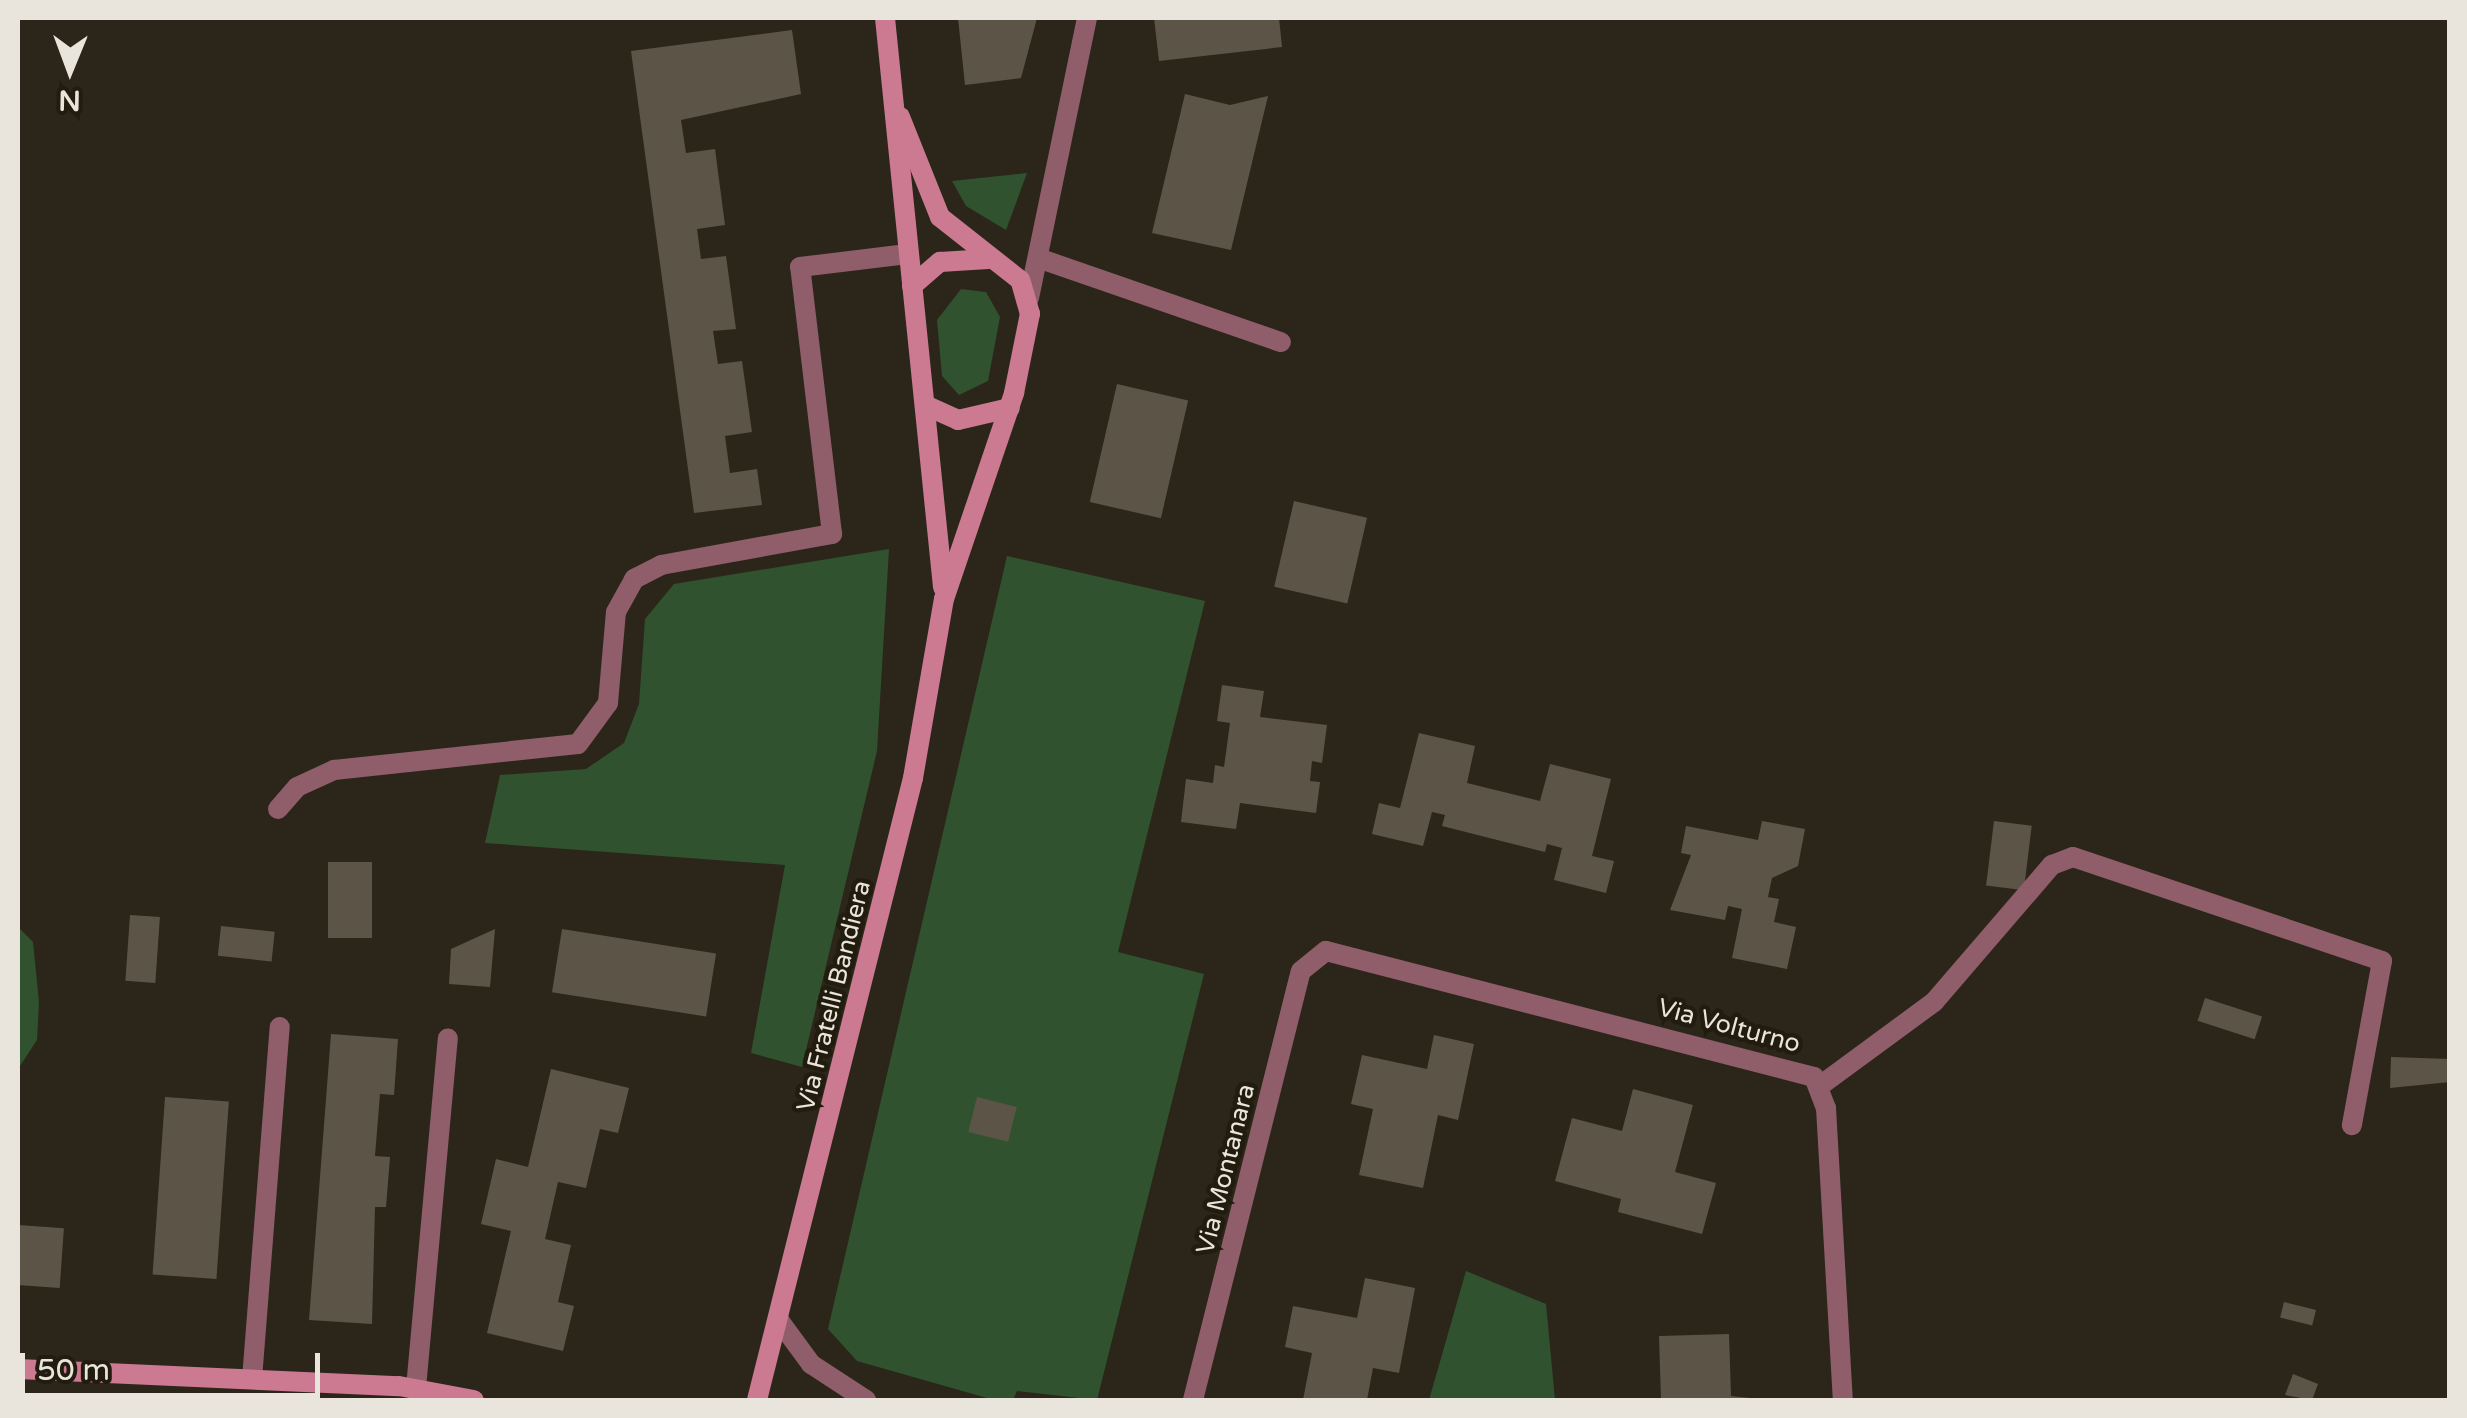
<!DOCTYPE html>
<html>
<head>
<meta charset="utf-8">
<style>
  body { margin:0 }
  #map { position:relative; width:2467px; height:1418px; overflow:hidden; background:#2b2619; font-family:"Varela Round",sans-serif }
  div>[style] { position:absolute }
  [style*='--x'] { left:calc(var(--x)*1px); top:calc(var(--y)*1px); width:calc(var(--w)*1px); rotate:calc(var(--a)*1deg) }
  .green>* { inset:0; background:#31522e }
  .building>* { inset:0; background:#5c5547; transform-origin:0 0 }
  .lane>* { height:20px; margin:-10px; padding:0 10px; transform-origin:10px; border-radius:10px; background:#905d6b }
  .street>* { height:20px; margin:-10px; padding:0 10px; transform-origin:10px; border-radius:10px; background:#905d6b }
  .secondary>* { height:20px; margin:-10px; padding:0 10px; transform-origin:10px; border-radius:10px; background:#cb7a92 }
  span { translate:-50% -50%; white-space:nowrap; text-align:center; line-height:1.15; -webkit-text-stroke:9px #221c0f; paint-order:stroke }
  .street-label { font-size:25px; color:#e9e5dc }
  .frame { position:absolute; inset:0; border:20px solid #e9e5dc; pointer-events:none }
  .north { position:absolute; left:20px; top:20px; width:100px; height:100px; -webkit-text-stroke:8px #221c0f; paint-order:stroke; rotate:181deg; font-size:28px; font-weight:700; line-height:40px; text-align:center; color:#e9e5dc }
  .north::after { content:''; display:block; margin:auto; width:35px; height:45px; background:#e9e5dc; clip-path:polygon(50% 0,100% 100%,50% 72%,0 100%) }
  .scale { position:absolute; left:20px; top:1353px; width:300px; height:45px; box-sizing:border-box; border:5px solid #e9e5dc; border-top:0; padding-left:12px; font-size:30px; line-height:35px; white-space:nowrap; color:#e9e5dc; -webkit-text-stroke:8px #221c0f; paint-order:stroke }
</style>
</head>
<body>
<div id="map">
  <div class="green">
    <div style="clip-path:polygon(1027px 173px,1006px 230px,966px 206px,952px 181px)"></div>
    <div style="clip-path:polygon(961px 289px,986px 292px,1000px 317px,988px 381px,959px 395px,942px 376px,937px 320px)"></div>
    <div style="clip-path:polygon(889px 549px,877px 751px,802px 1067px,751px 1053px,785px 865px,485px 843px,500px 775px,586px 769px,624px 743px,639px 704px,645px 619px,674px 584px)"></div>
    <div style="clip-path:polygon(1007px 556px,1205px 601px,1118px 952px,1204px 974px,1097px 1400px,1017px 1391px,1013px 1400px,994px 1400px,857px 1361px,828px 1329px)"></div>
    <div style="clip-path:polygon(18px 927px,33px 942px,39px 1002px,37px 1040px,18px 1069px)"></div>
    <div style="clip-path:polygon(1466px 1271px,1546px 1304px,1555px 1400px,1429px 1400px)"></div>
  </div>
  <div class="building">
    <div style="clip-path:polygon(958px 18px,1037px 18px,1021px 78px,965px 85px)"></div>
    <div style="clip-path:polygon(1154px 18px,1279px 18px,1282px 47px,1159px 61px)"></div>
    <div style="clip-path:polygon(792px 30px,801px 94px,681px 120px,686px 153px,715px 149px,725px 225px,697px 229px,701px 259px,726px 256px,736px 329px,713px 331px,718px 364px,742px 361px,752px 432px,725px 436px,730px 473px,757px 469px,762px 505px,694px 513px,631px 51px)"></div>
    <div style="clip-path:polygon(1185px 94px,1230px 105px,1268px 96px,1231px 250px,1152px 233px)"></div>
    <div style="left:1117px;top:384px;width:73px;height:121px;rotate:13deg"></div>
    <div style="left:1294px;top:501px;width:75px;height:88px;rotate:13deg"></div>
    <div style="clip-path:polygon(1222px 685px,1264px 691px,1260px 717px,1327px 725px,1322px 763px,1312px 761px,1310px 781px,1320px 782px,1316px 813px,1240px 803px,1236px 829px,1181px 822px,1186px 779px,1213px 783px,1215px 765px,1224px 767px,1230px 723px,1217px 721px)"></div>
    <div style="clip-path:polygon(1419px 733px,1475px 746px,1467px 783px,1540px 801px,1550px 764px,1611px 779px,1592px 856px,1614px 861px,1606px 893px,1554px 880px,1562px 848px,1547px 844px,1545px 852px,1442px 826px,1445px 815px,1432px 812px,1423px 846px,1372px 834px,1379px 803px,1400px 808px)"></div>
    <div style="clip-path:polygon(1762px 821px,1805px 829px,1798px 866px,1772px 878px,1768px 897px,1779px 899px,1774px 922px,1796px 927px,1787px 969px,1732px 958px,1742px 909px,1728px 906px,1725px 920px,1670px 910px,1691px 855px,1681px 853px,1686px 826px,1758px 840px)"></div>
    <div style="left:1994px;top:821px;width:38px;height:65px;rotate:7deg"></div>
    <div style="left:328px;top:862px;width:44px;height:76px"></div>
    <div style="left:130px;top:915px;width:30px;height:66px;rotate:4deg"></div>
    <div style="left:221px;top:926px;width:54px;height:30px;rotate:6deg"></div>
    <div style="clip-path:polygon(495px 929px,490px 987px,449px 984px,451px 949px)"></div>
    <div style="left:562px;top:929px;width:156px;height:64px;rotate:9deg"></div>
    <div style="left:2205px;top:998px;width:60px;height:24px;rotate:18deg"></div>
    <div style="clip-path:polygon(331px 1034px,398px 1039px,394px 1095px,380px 1094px,375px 1156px,390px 1157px,386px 1207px,375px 1207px,372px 1324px,309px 1320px)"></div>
    <div style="clip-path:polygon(1434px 1035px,1474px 1044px,1458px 1120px,1438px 1115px,1423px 1188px,1359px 1175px,1373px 1109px,1351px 1104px,1362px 1055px,1427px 1069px)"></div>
    <div style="clip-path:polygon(2391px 1057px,2450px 1059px,2450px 1082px,2390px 1088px)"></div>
    <div style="clip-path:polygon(551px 1069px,629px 1088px,618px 1133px,600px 1129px,586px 1188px,558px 1182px,545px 1239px,571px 1245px,558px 1302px,574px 1306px,563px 1351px,487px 1333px,511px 1231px,481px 1224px,496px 1159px,528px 1167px)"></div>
    <div style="clip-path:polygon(1633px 1089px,1693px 1105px,1675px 1172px,1716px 1183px,1702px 1234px,1618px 1212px,1621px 1199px,1555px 1181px,1572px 1118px,1622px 1131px)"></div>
    <div style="left:165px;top:1097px;width:64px;height:178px;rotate:4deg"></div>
    <div style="left:977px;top:1097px;width:41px;height:36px;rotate:14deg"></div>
    <div style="left:18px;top:1225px;width:46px;height:60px;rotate:4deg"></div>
    <div style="clip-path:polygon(1365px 1278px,1415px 1288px,1399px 1373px,1373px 1368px,1367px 1400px,1303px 1400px,1312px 1353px,1285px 1347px,1293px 1306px,1357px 1318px)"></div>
    <div style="left:2284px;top:1302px;width:33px;height:16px;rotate:14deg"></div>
    <div style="clip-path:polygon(1729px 1334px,1731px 1396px,1770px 1400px,1661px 1400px,1659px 1336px)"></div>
    <div style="clip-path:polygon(2293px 1374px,2318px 1384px,2312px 1400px,2285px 1395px)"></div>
  </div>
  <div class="lane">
    <div style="--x:1038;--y:258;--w:257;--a:19.1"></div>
    <div style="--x:278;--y:809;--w:29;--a:-49"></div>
    <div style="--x:297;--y:787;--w:41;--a:-24.7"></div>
    <div style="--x:334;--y:770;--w:245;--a:-6.1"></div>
    <div style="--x:578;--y:744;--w:51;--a:-53.8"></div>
    <div style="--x:608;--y:703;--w:91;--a:-85"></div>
    <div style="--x:616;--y:612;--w:38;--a:-61"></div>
    <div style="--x:634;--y:579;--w:30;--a:-27"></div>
    <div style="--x:661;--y:565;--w:174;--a:-10.3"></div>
    <div style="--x:1821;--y:1085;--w:140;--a:-36.3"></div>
    <div style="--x:1934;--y:1002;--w:181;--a:-49.3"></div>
    <div style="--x:2052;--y:865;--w:22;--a:-21"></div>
    <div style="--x:2073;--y:857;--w:326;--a:18.6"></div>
    <div style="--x:2382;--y:961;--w:167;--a:100.4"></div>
    <div style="--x:252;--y:1379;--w:353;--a:-85.5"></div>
    <div style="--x:416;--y:1388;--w:351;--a:-84.8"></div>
  </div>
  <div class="street">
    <div style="--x:1029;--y:298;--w:286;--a:-78.3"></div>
    <div style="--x:832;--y:534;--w:269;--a:-96.8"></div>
    <div style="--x:800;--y:267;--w:108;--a:-6.9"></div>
    <div style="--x:778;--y:1319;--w:56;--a:53.7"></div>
    <div style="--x:811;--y:1364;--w:66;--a:33.2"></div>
    <div style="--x:1193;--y:1400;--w:442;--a:-75.9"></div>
    <div style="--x:1301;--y:971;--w:32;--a:-39"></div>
    <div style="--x:1326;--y:951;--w:504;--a:14.48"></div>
    <div style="--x:1814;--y:1077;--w:33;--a:69"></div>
    <div style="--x:1826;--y:1108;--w:292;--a:86.7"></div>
  </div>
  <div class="secondary">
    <div style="--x:885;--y:18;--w:572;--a:84.18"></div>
    <div style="--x:912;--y:286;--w:37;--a:-41"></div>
    <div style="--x:940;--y:262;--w:48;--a:-3.6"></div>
    <div style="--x:927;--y:406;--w:34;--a:24"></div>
    <div style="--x:958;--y:420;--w:53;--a:-13"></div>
    <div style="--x:18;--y:1369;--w:381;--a:2.6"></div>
    <div style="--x:399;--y:1386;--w:76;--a:10.6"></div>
    <div style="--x:757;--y:1400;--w:641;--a:-75.92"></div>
    <div style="--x:913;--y:778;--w:182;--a:-80.2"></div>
    <div style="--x:944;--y:599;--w:218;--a:-71.2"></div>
    <div style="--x:1014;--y:393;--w:81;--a:-78.6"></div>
    <div style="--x:1030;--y:314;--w:35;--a:-106"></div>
    <div style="--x:1020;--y:280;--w:102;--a:-141.8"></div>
    <div style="--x:940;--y:217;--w:108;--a:-111.8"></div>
  </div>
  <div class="street-label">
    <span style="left:834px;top:996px;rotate:-76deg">Via Fratelli Bandiera</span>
    <span style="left:1729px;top:1026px;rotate:15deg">Via Volturno</span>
    <span style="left:1226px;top:1169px;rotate:-76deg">Via Montanara</span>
  </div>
  <div class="frame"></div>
  <div class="north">N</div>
  <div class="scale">50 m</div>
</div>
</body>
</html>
